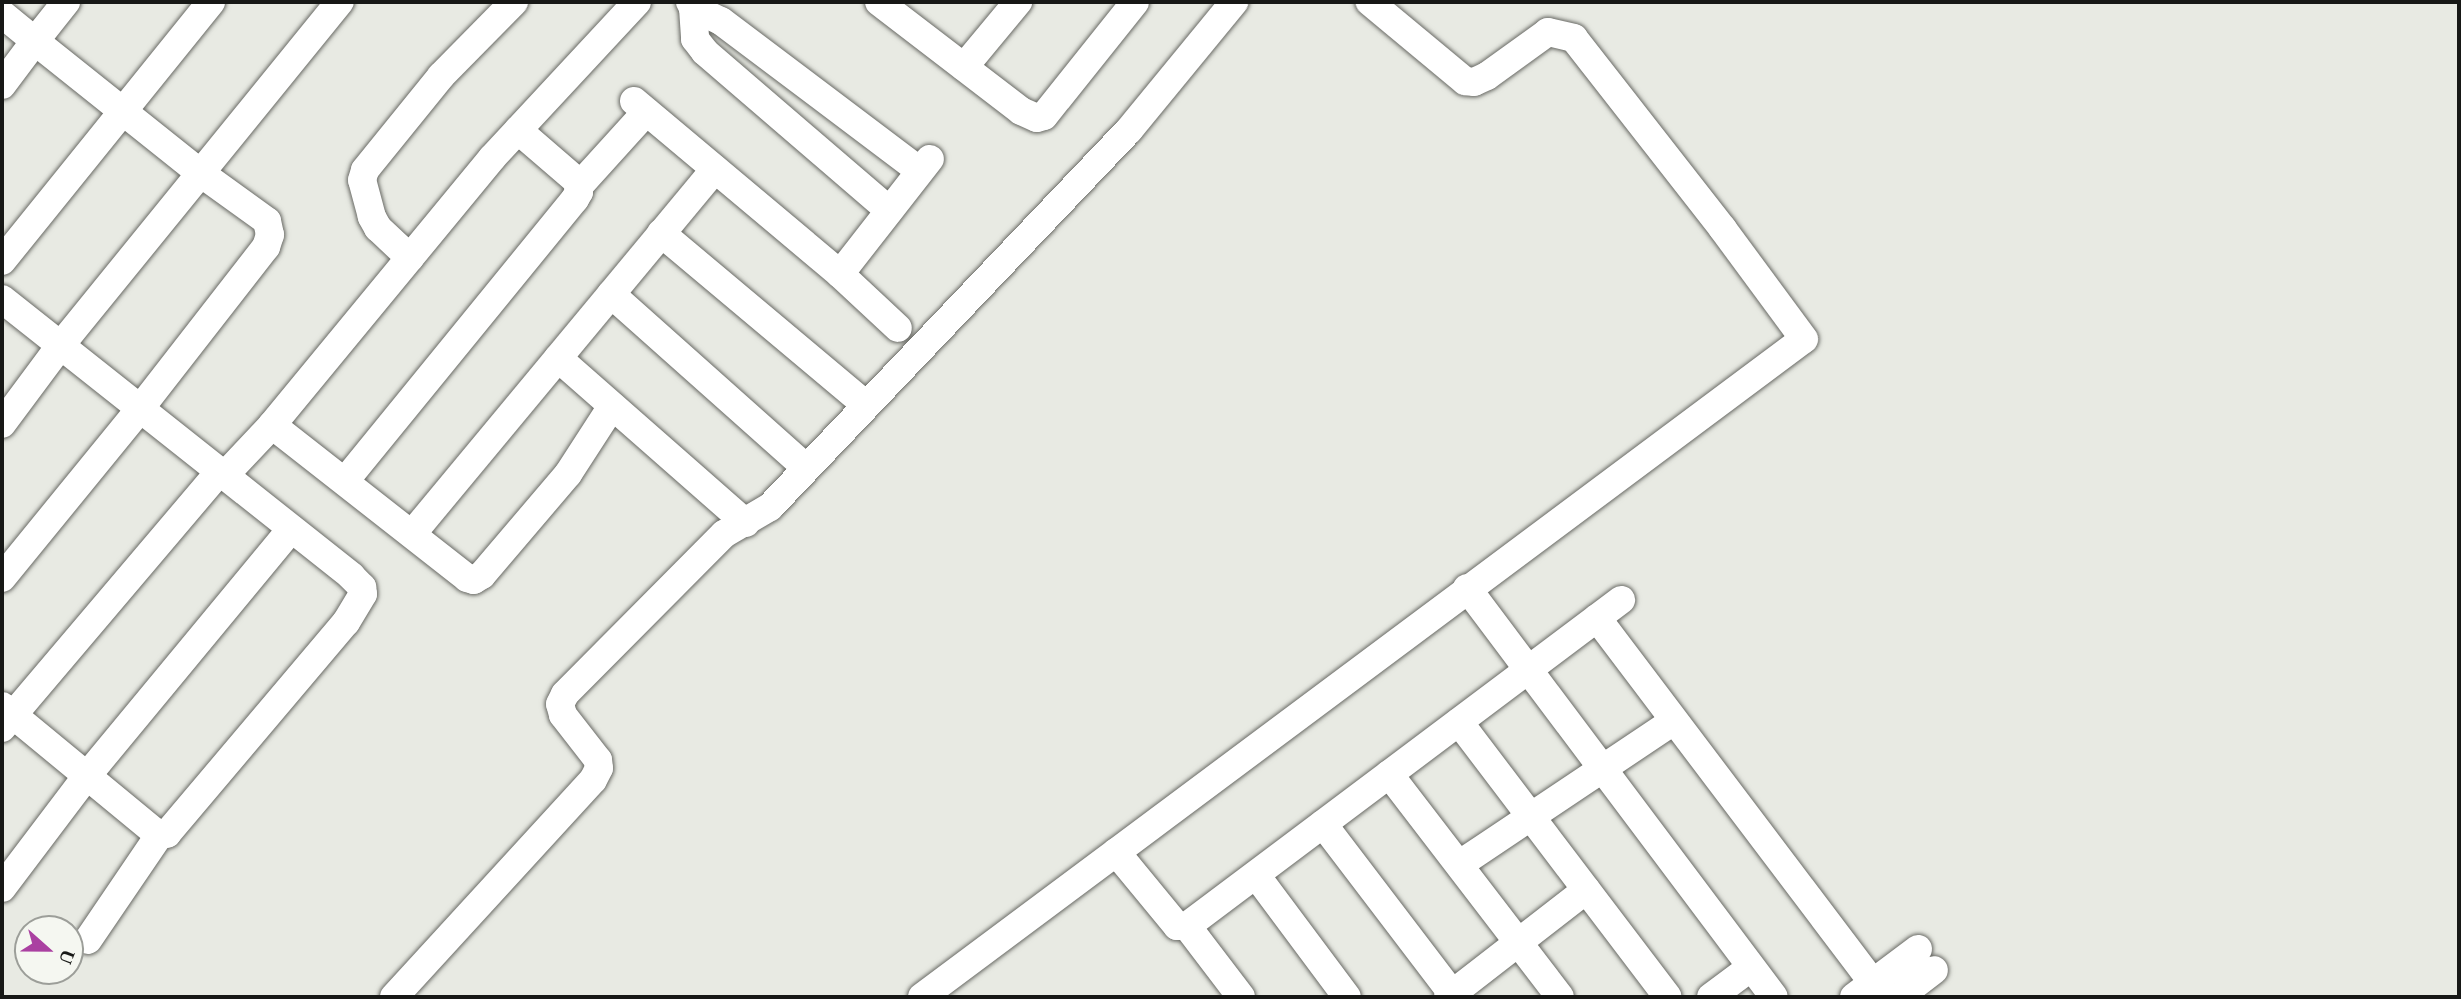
<!DOCTYPE html>
<html>
<head>
<meta charset="utf-8">
<style>
  body { margin:0 }
  #map { position:relative; width:2461px; height:999px; overflow:hidden; background:#e8eae3; font-family:Georgia,serif }
  div>[style] { position:absolute }
  [style*='--x'] { left:calc(var(--x)*1px); top:calc(var(--y)*1px); width:calc(var(--w)*1px); rotate:calc(var(--a)*1deg) }
  .roads { filter:drop-shadow(0 0 2px #686964) drop-shadow(0 0 2px #686964) }
  .minor>* { height:28px; margin:-14px; padding:0 14px; transform-origin:14px; border-radius:14px; background:#fff }
  span { translate:-50% -50%; white-space:nowrap; text-align:center; line-height:1.15; -webkit-text-stroke:7px #f5f7f1; paint-order:stroke }
  .frame { position:absolute; inset:0; border:4px solid #171816; pointer-events:none }
  .north { position:absolute; left:14px; top:915px; width:70px; height:70px; box-sizing:border-box; background:#f5f7f1; border:2px solid #9c9e99; border-radius:50%; rotate:111deg; font-size:19px; font-weight:700; line-height:28px; text-align:center; color:#171816 }
  .north::after { content:''; display:block; margin:auto; width:24px; height:32px; background:#aa40a1; clip-path:polygon(50% 0,100% 100%,50% 72%,0 100%) }
</style>
</head>
<body>
<div id="map">
  <div class="roads">
    <div class="minor">
      <div style="--x:690;--y:2;--w:7;--a:63"></div>
      <div style="--x:693;--y:8;--w:31;--a:25"></div>
      <div style="--x:721;--y:21;--w:249;--a:37"></div>
      <div style="--x:879;--y:2;--w:179;--a:37.5"></div>
      <div style="--x:1021;--y:111;--w:17;--a:24"></div>
      <div style="--x:1037;--y:118;--w:7;--a:-16"></div>
      <div style="--x:1044;--y:116;--w:146;--a:-51.4"></div>
      <div style="--x:693;--y:8;--w:31;--a:86"></div>
      <div style="--x:695;--y:39;--w:16;--a:52"></div>
      <div style="--x:705;--y:52;--w:243;--a:40.7"></div>
      <div style="--x:2;--y:14;--w:43;--a:39.3"></div>
      <div style="--x:35;--y:41;--w:55;--a:126.9"></div>
      <div style="--x:964;--y:67;--w:85;--a:-50.3"></div>
      <div style="--x:634;--y:101;--w:269;--a:40"></div>
      <div style="--x:840;--y:274;--w:79;--a:43"></div>
      <div style="--x:579;--y:186;--w:100;--a:-47.8"></div>
      <div style="--x:661;--y:233;--w:268;--a:40"></div>
      <div style="--x:410;--y:258;--w:44;--a:-136.8"></div>
      <div style="--x:378;--y:228;--w:13;--a:-119"></div>
      <div style="--x:372;--y:217;--w:38;--a:-105"></div>
      <div style="--x:362;--y:180;--w:10;--a:-73"></div>
      <div style="--x:365;--y:170;--w:121;--a:-51"></div>
      <div style="--x:441;--y:76;--w:104;--a:-45.4"></div>
      <div style="--x:2;--y:261;--w:333;--a:-51.1"></div>
      <div style="--x:840;--y:274;--w:146;--a:-52"></div>
      <div style="--x:611;--y:294;--w:261;--a:41.7"></div>
      <div style="--x:2;--y:299;--w:446;--a:38.4"></div>
      <div style="--x:351;--y:576;--w:16;--a:45"></div>
      <div style="--x:362;--y:587;--w:7;--a:82"></div>
      <div style="--x:363;--y:594;--w:33;--a:121"></div>
      <div style="--x:346;--y:622;--w:277;--a:130.2"></div>
      <div style="--x:167;--y:834;--w:12;--a:-171"></div>
      <div style="--x:155;--y:832;--w:198;--a:-140.5"></div>
      <div style="--x:558;--y:358;--w:250;--a:41.3"></div>
      <div style="--x:2;--y:424;--w:97;--a:-53.4"></div>
      <div style="--x:60;--y:346;--w:444;--a:-50.9"></div>
      <div style="--x:272;--y:425;--w:248;--a:38.1"></div>
      <div style="--x:467;--y:578;--w:7;--a:16"></div>
      <div style="--x:474;--y:580;--w:9;--a:-32"></div>
      <div style="--x:482;--y:575;--w:133;--a:-49.6"></div>
      <div style="--x:568;--y:474;--w:81;--a:-57.1"></div>
      <div style="--x:224;--y:476;--w:70;--a:-46.7"></div>
      <div style="--x:272;--y:425;--w:346;--a:-50.5"></div>
      <div style="--x:492;--y:158;--w:213;--a:-47.1"></div>
      <div style="--x:345;--y:481;--w:364;--a:-50.8"></div>
      <div style="--x:575;--y:199;--w:8;--a:-60"></div>
      <div style="--x:579;--y:192;--w:11;--a:-100"></div>
      <div style="--x:577;--y:181;--w:78;--a:-139.2"></div>
      <div style="--x:412;--y:534;--w:474;--a:-50.3"></div>
      <div style="--x:2;--y:578;--w:217;--a:-50.8"></div>
      <div style="--x:139;--y:410;--w:207;--a:-52.1"></div>
      <div style="--x:266;--y:247;--w:13;--a:-72"></div>
      <div style="--x:270;--y:235;--w:14;--a:-102"></div>
      <div style="--x:267;--y:221;--w:84;--a:-144.2"></div>
      <div style="--x:199;--y:172;--w:210;--a:-141.4"></div>
      <div style="--x:35;--y:41;--w:50;--a:-51.5"></div>
      <div style="--x:1467;--y:588;--w:511;--a:53.11"></div>
      <div style="--x:1597;--y:618;--w:475;--a:52.9"></div>
      <div style="--x:1459;--y:722;--w:345;--a:52.8"></div>
      <div style="--x:2;--y:728;--w:336;--a:-49.7"></div>
      <div style="--x:1389;--y:774;--w:281;--a:52.5"></div>
      <div style="--x:1323;--y:824;--w:218;--a:52.7"></div>
      <div style="--x:1116;--y:852;--w:96;--a:50.5"></div>
      <div style="--x:1177;--y:926;--w:10;--a:0"></div>
      <div style="--x:1187;--y:926;--w:543;--a:-36.91"></div>
      <div style="--x:1460;--y:864;--w:257;--a:-33.8"></div>
      <div style="--x:1256;--y:875;--w:152;--a:53.3"></div>
      <div style="--x:2;--y:888;--w:139;--a:-52.9"></div>
      <div style="--x:86;--y:777;--w:322;--a:-50.4"></div>
      <div style="--x:1187;--y:926;--w:89;--a:52.7"></div>
      <div style="--x:88;--y:940;--w:128;--a:-55.8"></div>
      <div style="--x:394;--y:997;--w:294;--a:-47.5"></div>
      <div style="--x:593;--y:780;--w:13;--a:-63"></div>
      <div style="--x:599;--y:768;--w:8;--a:-97"></div>
      <div style="--x:598;--y:760;--w:57;--a:-127.9"></div>
      <div style="--x:563;--y:715;--w:11;--a:-105"></div>
      <div style="--x:560;--y:704;--w:11;--a:-63"></div>
      <div style="--x:565;--y:694;--w:226;--a:-45.2"></div>
      <div style="--x:724;--y:534;--w:53;--a:-30.4"></div>
      <div style="--x:770;--y:507;--w:521;--a:-46.4"></div>
      <div style="--x:1129;--y:130;--w:166;--a:-50.6"></div>
      <div style="--x:922;--y:997;--w:1100;--a:-36.72"></div>
      <div style="--x:1804;--y:339;--w:137;--a:-126.4"></div>
      <div style="--x:1723;--y:229;--w:242;--a:-128"></div>
      <div style="--x:1574;--y:38;--w:27;--a:-167"></div>
      <div style="--x:1548;--y:32;--w:75;--a:144.2"></div>
      <div style="--x:1487;--y:76;--w:14;--a:155"></div>
      <div style="--x:1474;--y:82;--w:9;--a:-174"></div>
      <div style="--x:1465;--y:81;--w:124;--a:-140.3"></div>
      <div style="--x:1448;--y:997;--w:175;--a:-37.8"></div>
      <div style="--x:1711;--y:997;--w:49;--a:-36.6"></div>
      <div style="--x:1854;--y:997;--w:80;--a:-36.9"></div>
      <div style="--x:1899;--y:997;--w:44;--a:-37.6"></div>
    </div>
  </div>
  <div class="frame"></div>
  <div class="north">U</div>
</div>
</body>
</html>
